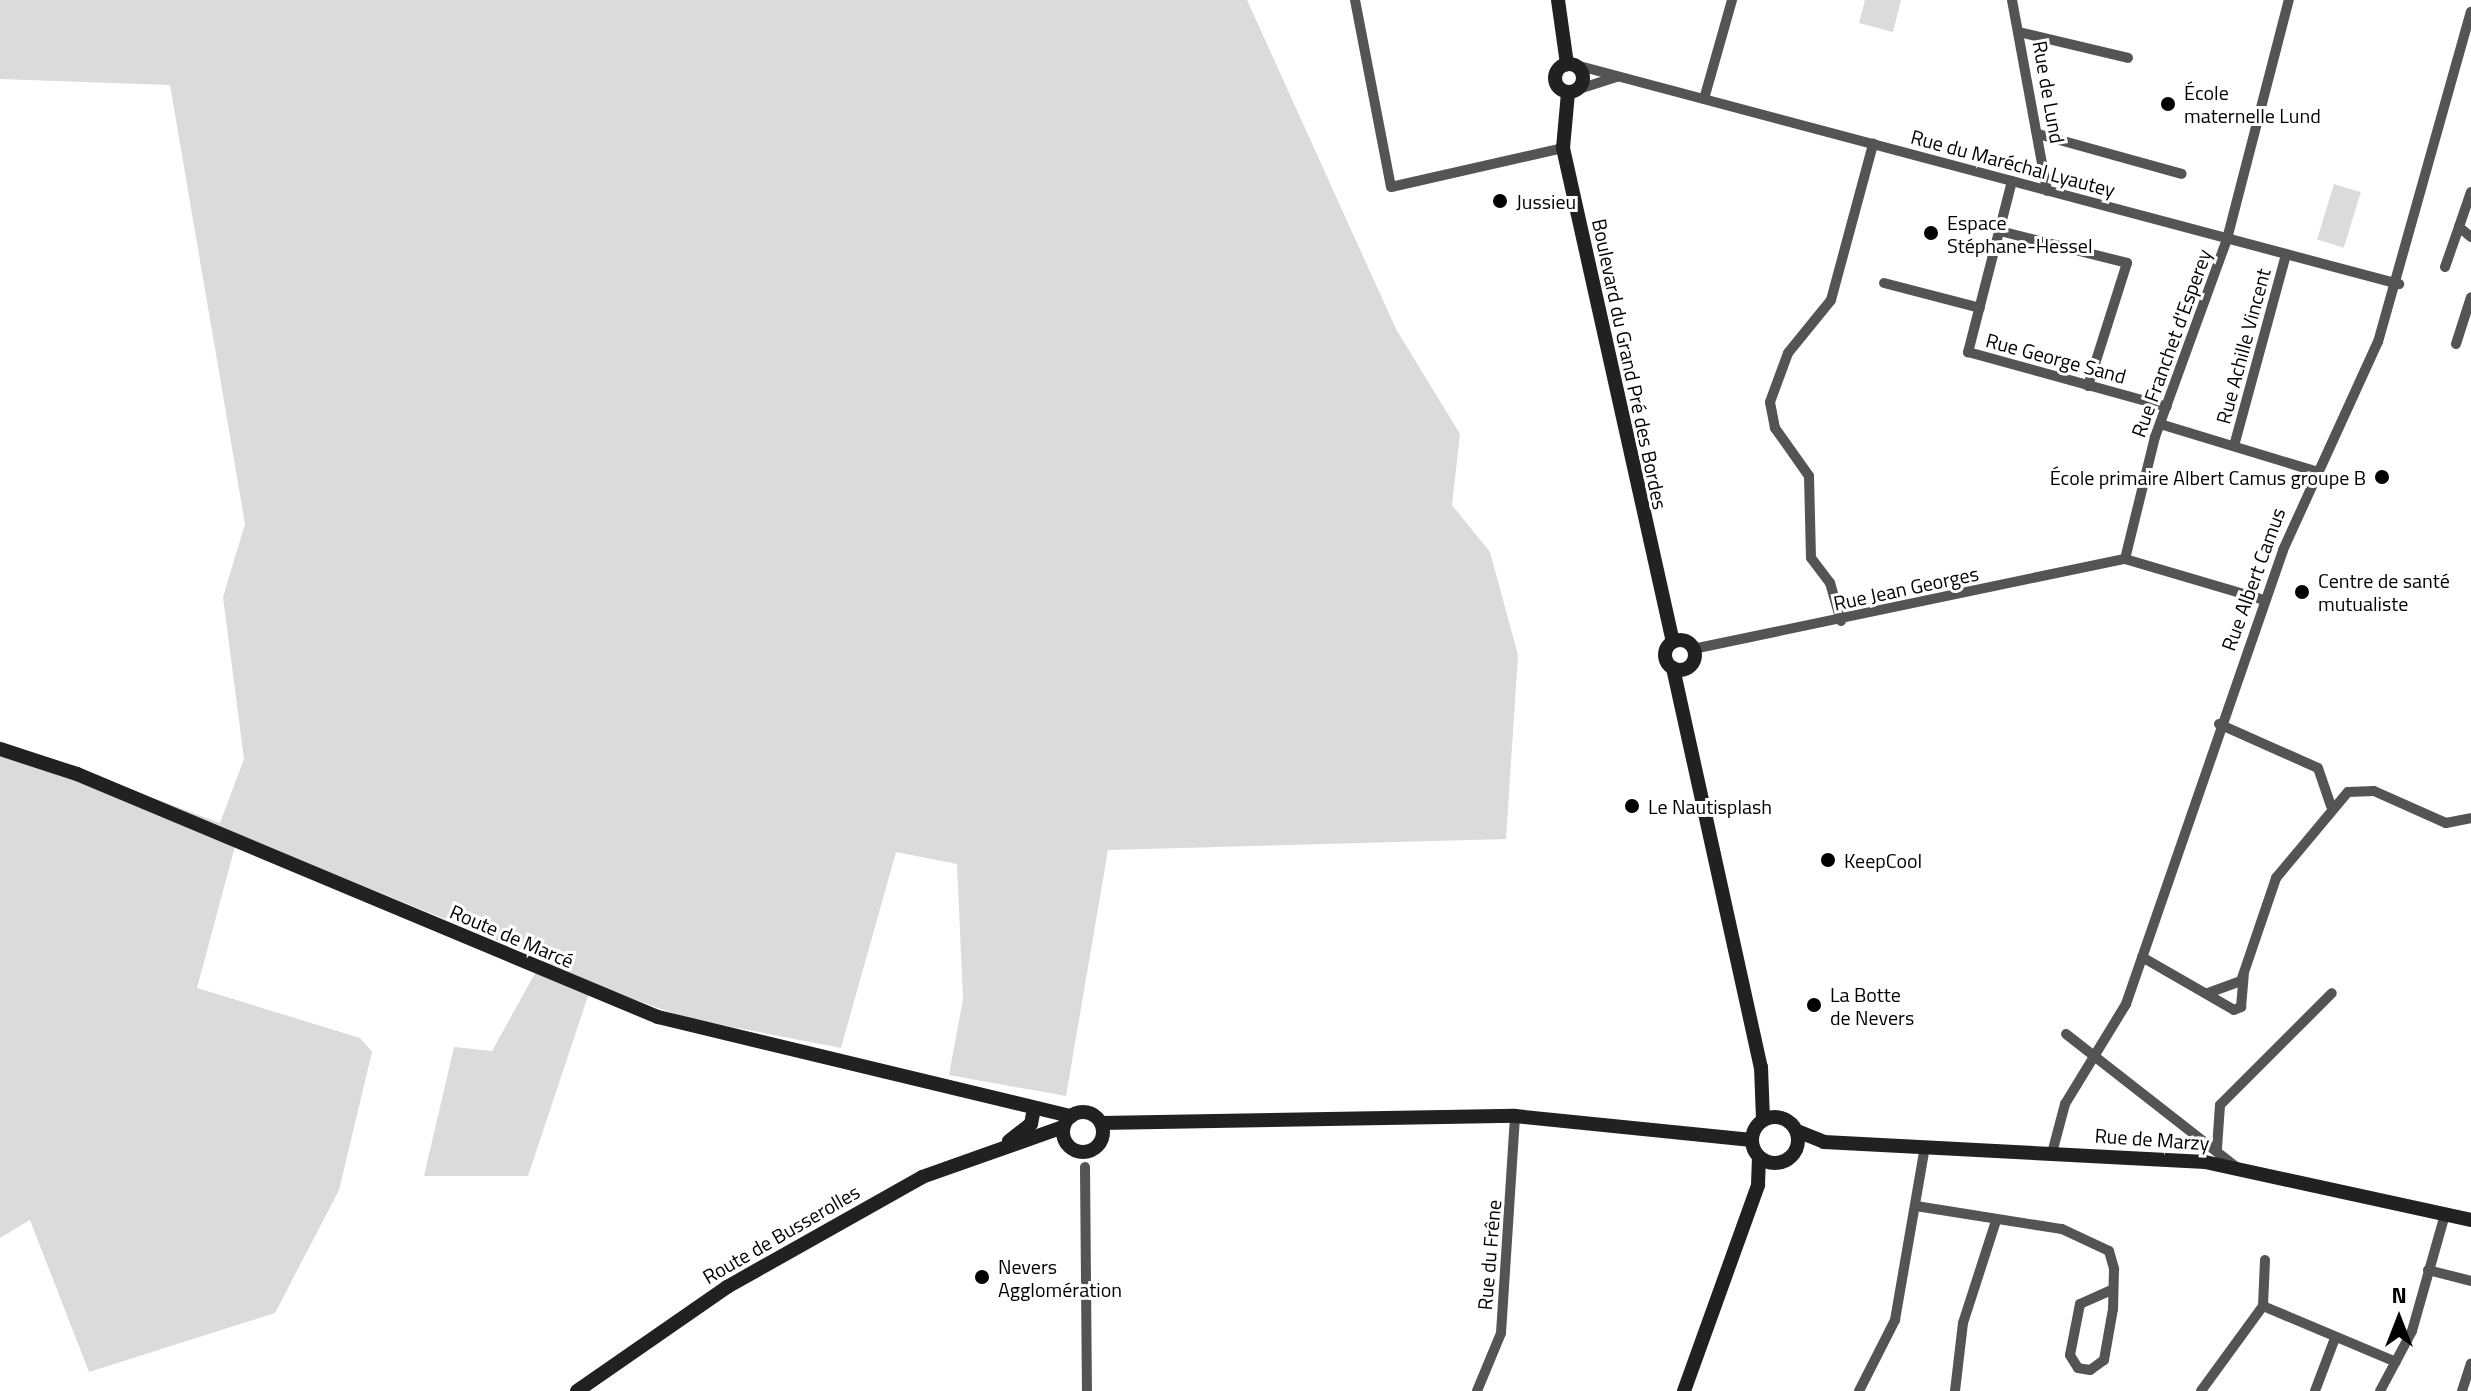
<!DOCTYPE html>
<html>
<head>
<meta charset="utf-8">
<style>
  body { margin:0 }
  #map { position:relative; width:2471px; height:1391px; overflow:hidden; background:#fff; font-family:"Titillium Web",sans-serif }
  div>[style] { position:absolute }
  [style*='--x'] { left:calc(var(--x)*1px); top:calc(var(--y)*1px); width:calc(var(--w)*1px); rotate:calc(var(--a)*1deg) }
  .green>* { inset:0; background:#dbdbdb; transform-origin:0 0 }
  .street>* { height:10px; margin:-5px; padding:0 5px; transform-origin:5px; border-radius:5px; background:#545454 }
  .secondary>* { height:14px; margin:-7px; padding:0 7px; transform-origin:7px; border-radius:7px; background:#212121 }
  .secondary>.ring { margin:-7px; padding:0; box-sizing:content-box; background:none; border:14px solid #212121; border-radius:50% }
  .dots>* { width:22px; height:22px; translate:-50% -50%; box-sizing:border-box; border:4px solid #fff; border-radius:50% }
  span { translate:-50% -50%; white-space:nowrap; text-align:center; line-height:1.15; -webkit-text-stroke:6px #fff; paint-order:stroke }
  .street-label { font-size:20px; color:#000 }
  .poi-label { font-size:20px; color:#000 }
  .left { translate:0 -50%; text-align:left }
  .right { translate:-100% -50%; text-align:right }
  .north { position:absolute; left:2359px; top:1279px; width:80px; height:80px; -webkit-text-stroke:6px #fff; paint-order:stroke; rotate:0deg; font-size:22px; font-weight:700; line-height:32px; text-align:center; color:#000 }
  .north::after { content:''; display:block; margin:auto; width:28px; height:36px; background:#000; clip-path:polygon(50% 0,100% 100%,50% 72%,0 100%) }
</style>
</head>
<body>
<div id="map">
  <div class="green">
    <div style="clip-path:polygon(0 0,1247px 0,1396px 329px,1460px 434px,1452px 505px,1490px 552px,1518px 655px,1506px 839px,1108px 850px,1066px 1096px,949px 1075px,963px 999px,957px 864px,896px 852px,841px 1048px,686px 1018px,592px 984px,528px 1176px,424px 1176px,454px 1047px,492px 1051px,543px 959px,238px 835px,197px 988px,360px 1038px,372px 1052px,339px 1190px,275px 1313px,89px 1372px,30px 1220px,0 1238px,0 741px,220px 823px,244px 759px,223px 597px,245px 524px,170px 85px,0 79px)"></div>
    <div style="clip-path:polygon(1865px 0,1901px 0,1893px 32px,1859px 23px)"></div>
    <div style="left:2334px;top:184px;width:28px;height:58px;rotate:17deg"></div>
  </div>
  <div class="street">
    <div style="--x:1355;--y:0;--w:190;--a:79.1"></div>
    <div style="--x:1391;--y:187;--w:176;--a:-12.8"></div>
    <div style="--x:2012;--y:0;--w:194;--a:79.6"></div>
    <div style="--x:2019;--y:32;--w:112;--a:13.4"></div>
    <div style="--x:1572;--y:64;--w:856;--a:14.9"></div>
    <div style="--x:1579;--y:89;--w:40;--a:-18"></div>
    <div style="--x:1704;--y:99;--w:103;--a:-74.2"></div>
    <div style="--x:2038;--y:134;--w:149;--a:15.5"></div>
    <div style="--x:2012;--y:181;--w:177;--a:104.4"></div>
    <div style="--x:1968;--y:352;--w:206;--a:15.4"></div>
    <div style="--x:2471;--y:192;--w:37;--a:109"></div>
    <div style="--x:2459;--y:227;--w:16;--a:40"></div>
    <div style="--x:2000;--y:231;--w:131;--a:14.1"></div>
    <div style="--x:2127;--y:263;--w:129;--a:107.6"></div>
    <div style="--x:2445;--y:267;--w:42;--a:-70.7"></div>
    <div style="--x:1884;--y:283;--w:99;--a:14.6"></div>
    <div style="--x:2456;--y:344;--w:49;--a:-72.3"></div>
    <div style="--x:2160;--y:424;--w:162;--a:16.9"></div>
    <div style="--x:2234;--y:446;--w:199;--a:-74.8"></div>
    <div style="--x:2125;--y:559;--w:126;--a:-76.2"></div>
    <div style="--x:2155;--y:437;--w:211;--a:-70"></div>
    <div style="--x:2227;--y:239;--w:247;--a:-75.5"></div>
    <div style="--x:2125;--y:559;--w:145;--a:16.4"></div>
    <div style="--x:1841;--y:621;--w:40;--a:-106"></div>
    <div style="--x:1830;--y:583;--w:31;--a:-127"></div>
    <div style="--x:1811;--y:558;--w:82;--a:-91.4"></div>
    <div style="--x:1809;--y:476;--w:59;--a:-125.3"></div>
    <div style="--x:1775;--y:428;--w:26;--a:-101"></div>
    <div style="--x:1770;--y:402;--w:52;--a:-69.8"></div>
    <div style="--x:1788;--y:353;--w:68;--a:-50.9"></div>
    <div style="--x:1831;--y:300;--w:162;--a:-74.9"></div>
    <div style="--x:1693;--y:649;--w:441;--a:-11.8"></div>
    <div style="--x:2219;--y:724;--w:108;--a:24"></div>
    <div style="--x:2318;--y:768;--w:40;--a:71.1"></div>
    <div style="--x:2142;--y:957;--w:106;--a:29.9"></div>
    <div style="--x:2234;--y:1010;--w:8;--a:-23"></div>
    <div style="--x:2241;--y:1007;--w:32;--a:-85"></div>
    <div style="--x:2208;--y:993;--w:35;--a:-20"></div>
    <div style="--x:2241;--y:981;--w:109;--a:-71.2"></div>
    <div style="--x:2276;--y:878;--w:112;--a:-50.1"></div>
    <div style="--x:2348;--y:792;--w:26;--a:-2"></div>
    <div style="--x:2374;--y:791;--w:79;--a:24"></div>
    <div style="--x:2446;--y:823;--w:25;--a:-11"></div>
    <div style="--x:2066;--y:1034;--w:216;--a:38"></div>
    <div style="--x:2217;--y:1148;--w:43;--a:-86"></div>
    <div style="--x:2220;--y:1105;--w:158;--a:-45"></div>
    <div style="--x:2052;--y:1153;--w:51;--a:-75.1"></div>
    <div style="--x:2065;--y:1104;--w:117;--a:-58.6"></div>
    <div style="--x:2126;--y:1004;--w:480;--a:-70.9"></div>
    <div style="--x:2283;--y:550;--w:229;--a:-65.5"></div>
    <div style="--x:2378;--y:342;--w:343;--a:-74.3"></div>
    <div style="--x:1085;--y:1167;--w:224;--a:89.5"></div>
    <div style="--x:1916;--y:1206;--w:148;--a:9"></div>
    <div style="--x:2062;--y:1229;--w:52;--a:25.1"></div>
    <div style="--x:2109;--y:1251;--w:19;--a:74"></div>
    <div style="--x:2114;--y:1269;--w:40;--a:91.4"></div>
    <div style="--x:2113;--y:1309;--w:52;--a:100"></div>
    <div style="--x:2104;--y:1360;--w:17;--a:144"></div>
    <div style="--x:2090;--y:1370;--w:12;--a:-171"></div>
    <div style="--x:2078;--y:1368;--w:15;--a:-122"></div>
    <div style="--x:2070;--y:1355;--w:52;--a:-78.9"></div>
    <div style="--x:2080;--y:1304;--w:36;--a:-24"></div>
    <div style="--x:2428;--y:1270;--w:44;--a:14.3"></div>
    <div style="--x:2263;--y:1306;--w:46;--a:-87.5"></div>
    <div style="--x:1477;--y:1391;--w:63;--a:-67.5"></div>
    <div style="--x:1501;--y:1333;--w:217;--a:-86.3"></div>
    <div style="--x:1859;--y:1391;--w:80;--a:-63.1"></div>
    <div style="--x:1895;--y:1320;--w:176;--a:-80.2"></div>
    <div style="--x:1955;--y:1391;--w:68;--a:-83.3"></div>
    <div style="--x:1963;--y:1323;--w:104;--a:-72.1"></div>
    <div style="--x:2201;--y:1391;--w:105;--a:-53.9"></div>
    <div style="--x:2263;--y:1306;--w:144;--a:22.8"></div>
    <div style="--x:2315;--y:1391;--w:57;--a:-69.3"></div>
    <div style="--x:2380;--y:1391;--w:68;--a:-61.9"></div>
    <div style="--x:2412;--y:1331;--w:122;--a:-74.2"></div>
    <div style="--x:2462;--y:1391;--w:29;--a:-72"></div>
  </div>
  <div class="secondary">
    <div style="--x:1558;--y:0;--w:65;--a:82"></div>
    <div class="ring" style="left:1555px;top:64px;width:14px;height:14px"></div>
    <div style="--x:1568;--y:93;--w:55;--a:95.2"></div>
    <div style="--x:1563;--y:148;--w:506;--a:77.45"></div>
    <div class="ring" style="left:1665px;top:640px;width:16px;height:16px"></div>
    <div style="--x:1673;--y:668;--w:409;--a:77.6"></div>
    <div style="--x:1761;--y:1067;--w:53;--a:87.8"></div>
    <div style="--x:0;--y:749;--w:81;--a:18"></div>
    <div style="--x:77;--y:774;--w:630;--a:22.7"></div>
    <div style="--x:658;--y:1017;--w:425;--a:13.5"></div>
    <div class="ring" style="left:1063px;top:1112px;width:26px;height:26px"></div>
    <div class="ring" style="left:1752px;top:1117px;width:32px;height:32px"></div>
    <div style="--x:1101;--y:1123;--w:414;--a:-1"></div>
    <div style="--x:1515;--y:1116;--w:238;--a:5.8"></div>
    <div style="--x:1797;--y:1131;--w:29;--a:22"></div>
    <div style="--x:1824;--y:1142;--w:382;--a:3"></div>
    <div style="--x:2205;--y:1162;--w:272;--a:12.3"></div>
    <div style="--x:1009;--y:1141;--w:28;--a:-38"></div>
    <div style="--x:1031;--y:1124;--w:15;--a:-79"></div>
    <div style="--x:577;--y:1391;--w:183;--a:-34.7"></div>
    <div style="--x:727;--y:1287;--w:224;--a:-29.4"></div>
    <div style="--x:922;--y:1177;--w:150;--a:-19.5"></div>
    <div style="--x:1684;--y:1391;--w:219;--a:-70.2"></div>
    <div style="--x:1758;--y:1185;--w:28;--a:-88"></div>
  </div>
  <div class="dots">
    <div style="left:2168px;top:104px;background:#000"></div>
    <div style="left:1500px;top:201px;background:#000"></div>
    <div style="left:1931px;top:233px;background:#000"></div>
    <div style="left:2382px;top:477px;background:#000"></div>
    <div style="left:2302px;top:592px;background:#000"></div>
    <div style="left:1632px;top:806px;background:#000"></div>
    <div style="left:1828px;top:860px;background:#000"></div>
    <div style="left:1814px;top:1005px;background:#000"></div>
    <div style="left:982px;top:1277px;background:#000"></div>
  </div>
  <div class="street-label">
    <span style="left:2049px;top:92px;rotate:80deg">Rue de Lund</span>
    <span style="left:2013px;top:163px;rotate:15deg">Rue du Maréchal Lyautey</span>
    <span style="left:2171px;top:343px;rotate:-70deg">Rue Franchet d'Esperey</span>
    <span style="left:2243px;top:346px;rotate:-75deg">Rue Achille Vincent</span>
    <span style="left:2056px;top:358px;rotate:15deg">Rue George Sand</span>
    <span style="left:1630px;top:364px;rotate:78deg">Boulevard du Grand Pré des Bordes</span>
    <span style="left:2253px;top:579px;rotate:-70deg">Rue Albert Camus</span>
    <span style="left:1906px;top:588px;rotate:-12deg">Rue Jean Georges</span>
    <span style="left:512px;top:936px;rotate:23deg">Route de Marcé</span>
    <span style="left:2152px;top:1139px;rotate:4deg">Rue de Marzy</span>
    <span style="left:781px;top:1234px;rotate:-30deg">Route de Busserolles</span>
    <span style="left:1489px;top:1255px;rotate:-85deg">Rue du Frêne</span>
  </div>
  <div class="poi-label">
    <span class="left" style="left:2184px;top:104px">École<br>maternelle Lund</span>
    <span class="left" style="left:1516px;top:201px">Jussieu</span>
    <span class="left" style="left:1947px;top:234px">Espace<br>Stéphane-Hessel</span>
    <span class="right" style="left:2366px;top:477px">École primaire Albert Camus groupe B</span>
    <span class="left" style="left:2318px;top:592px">Centre de santé<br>mutualiste</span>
    <span class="left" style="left:1648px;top:806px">Le Nautisplash</span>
    <span class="left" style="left:1844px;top:860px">KeepCool</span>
    <span class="left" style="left:1830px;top:1006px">La Botte<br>de Nevers</span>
    <span class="left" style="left:998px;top:1278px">Nevers<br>Agglomération</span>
  </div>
  <div class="north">N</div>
</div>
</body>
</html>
